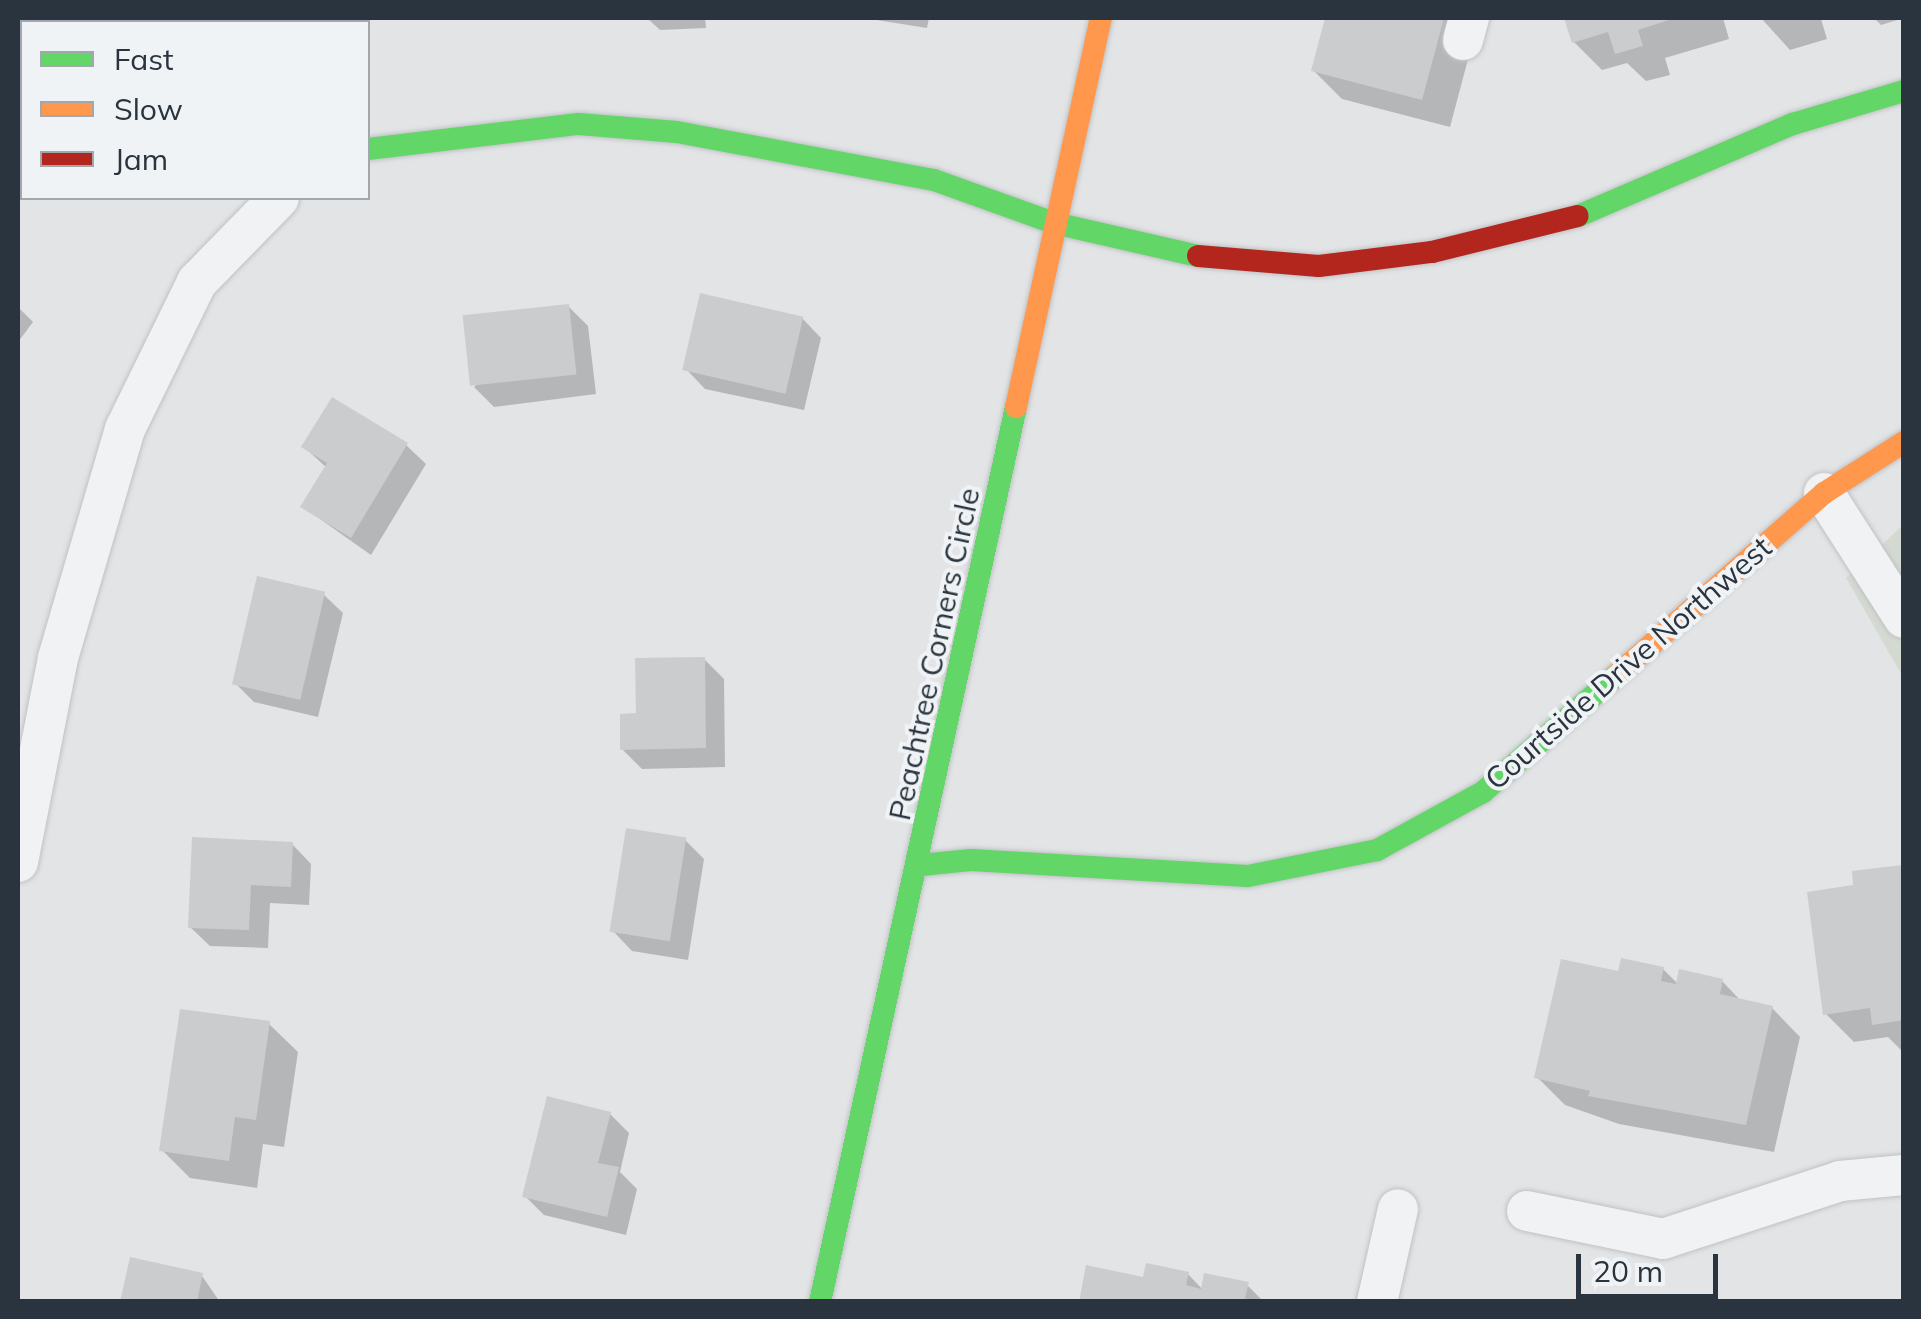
<!DOCTYPE html>
<html>
<head>
<meta charset="utf-8">
<style>
  body { margin:0 }
  #map { position:relative; width:1921px; height:1319px; overflow:hidden; background:#e2e4e6; font-family:Mulish,sans-serif }
  div>[style] { position:absolute }
  [style*='--x'] { left:calc(var(--x)*1px); top:calc(var(--y)*1px); width:calc(var(--w)*1px); rotate:calc(var(--a)*1deg) }
  .green>* { inset:0; background:#d4dad2 }
  .shadow>* { inset:0; background:#0003 }
  .building>* { inset:0; background:#caccce; transform-origin:0 0 }
  .roads { filter:drop-shadow(0 0 2px #c0c2c4) drop-shadow(0 0 2px #c0c2c4) }
  .street>* { height:40px; margin:-20px; padding:0 20px; transform-origin:20px; border-radius:20px; background:#f1f2f4 }
  .fast>* { height:22px; margin:-11px; padding:0 11px; transform-origin:11px; border-radius:11px; background:#63d668 }
  .slow>* { height:22px; margin:-11px; padding:0 11px; transform-origin:11px; border-radius:11px; background:#ff974d }
  .jam>* { height:22px; margin:-11px; padding:0 11px; transform-origin:11px; border-radius:11px; background:#b3261e }
  span { translate:-50% -50%; white-space:nowrap; text-align:center; line-height:1.15; -webkit-text-stroke:8px #f0f3f6; paint-order:stroke }
  .street-label { font-size:30px; color:#2a343e }
  .frame { position:absolute; inset:0; border:20px solid #2a343e; pointer-events:none }
  .legend { position:absolute; left:20px; top:20px; width:350px; height:180px; box-sizing:border-box; background:#f0f3f6; border:2px solid #a1a7ac; margin:0; padding:12px 18px; list-style:none; font-size:30px; color:#2a343e }
  .legend li { display:flex; align-items:center; gap:20px; height:50px }
  .legend b { width:50px; border:2px solid #a1a7ac }
  .scale { position:absolute; left:1576px; top:1254px; width:142px; height:45px; box-sizing:border-box; border:5px solid #2a343e; border-top:0; padding-left:12px; font-size:30px; line-height:35px; white-space:nowrap; color:#2a343e; -webkit-text-stroke:8px #f0f3f6; paint-order:stroke }
</style>
</head>
<body>
<div id="map">
  <div class="green">
    <div style="clip-path:polygon(1903px 525px,1903px 677px,1846px 578px)"></div>
  </div>
  <div class="shadow">
    <div style="clip-path:polygon(20px 18px,63px 18px,68px 22px,22px 22px,22px 62px)"></div>
    <div style="clip-path:polygon(647px 18px,705px 18px,706px 28px,660px 30px)"></div>
    <div style="clip-path:polygon(864px 18px,929px 18px,927px 28px)"></div>
    <div style="clip-path:polygon(1327px 18px,1479px 18px,1450px 127px,1342px 99px,1313px 70px)"></div>
    <div style="clip-path:polygon(1567px 18px,1723px 18px,1729px 39px,1665px 58px,1670px 75px,1646px 81px,1627px 63px,1602px 70px,1574px 42px)"></div>
    <div style="clip-path:polygon(1761px 18px,1827px 18px,1821px 19px,1827px 39px,1790px 50px)"></div>
    <div style="clip-path:polygon(1874px 18px,1904px 18px,1881px 25px)"></div>
    <div style="clip-path:polygon(568px 306px,588px 326px,596px 394px,494px 407px,474px 387px)"></div>
    <div style="clip-path:polygon(18px 307px,33px 322px,18px 342px)"></div>
    <div style="clip-path:polygon(802px 318px,821px 338px,804px 410px,705px 389px,686px 369px)"></div>
    <div style="clip-path:polygon(406px 445px,426px 464px,371px 555px,303px 507px,327px 468px,304px 447px)"></div>
    <div style="clip-path:polygon(323px 594px,343px 613px,318px 717px,254px 702px,235px 683px)"></div>
    <div style="clip-path:polygon(704px 659px,724px 679px,725px 767px,642px 769px,622px 749px,639px 715px)"></div>
    <div style="clip-path:polygon(685px 840px,704px 859px,688px 960px,632px 951px,613px 931px)"></div>
    <div style="clip-path:polygon(292px 844px,311px 864px,309px 905px,270px 903px,268px 948px,210px 946px,190px 927px)"></div>
    <div style="clip-path:polygon(1901px 867px,1904px 870px,1903px 1052px,1888px 1037px,1854px 1042px,1826px 1014px,1856px 887px)"></div>
    <div style="clip-path:polygon(1663px 969px,1678px 984px,1722px 981px,1742px 1002px,1772px 1008px,1800px 1037px,1774px 1152px,1619px 1124px,1565px 1105px,1537px 1077px,1620px 974px)"></div>
    <div style="clip-path:polygon(269px 1024px,298px 1052px,284px 1147px,263px 1144px,257px 1188px,190px 1178px,162px 1150px)"></div>
    <div style="clip-path:polygon(610px 1114px,629px 1133px,620px 1172px,637px 1189px,626px 1235px,544px 1215px,525px 1196px)"></div>
    <div style="clip-path:polygon(1188px 1274px,1203px 1290px,1247px 1285px,1264px 1302px,1081px 1302px)"></div>
    <div style="clip-path:polygon(202px 1276px,220px 1302px,122px 1302px)"></div>
  </div>
  <div class="building">
    <div style="clip-path:polygon(18px 18px,66px 18px,72px 22px,22px 22px,22px 63px)"></div>
    <div style="clip-path:polygon(1325px 18px,1444px 18px,1422px 100px,1311px 71px)"></div>
    <div style="clip-path:polygon(1564px 18px,1675px 18px,1638px 30px,1643px 46px,1615px 54px,1608px 32px,1572px 43px)"></div>
    <div style="left:700px;top:293px;width:106px;height:79px;rotate:13deg"></div>
    <div style="left:569px;top:304px;width:71px;height:107px;rotate:84deg"></div>
    <div style="clip-path:polygon(332px 397px,408px 443px,351px 538px,300px 507px,327px 463px,301px 447px)"></div>
    <div style="left:257px;top:576px;width:70px;height:111px;rotate:13deg"></div>
    <div style="clip-path:polygon(705px 657px,706px 748px,620px 750px,620px 714px,636px 713px,635px 658px)"></div>
    <div style="left:626px;top:828px;width:61px;height:105px;rotate:9deg"></div>
    <div style="clip-path:polygon(192px 837px,293px 842px,291px 887px,251px 885px,249px 930px,188px 928px)"></div>
    <div style="clip-path:polygon(1902px 865px,1904px 1020px,1872px 1025px,1870px 1008px,1823px 1015px,1807px 892px,1853px 885px,1852px 871px)"></div>
    <div style="clip-path:polygon(1621px 958px,1664px 967px,1661px 981px,1676px 984px,1679px 969px,1723px 979px,1720px 994px,1773px 1006px,1746px 1125px,1588px 1096px,1590px 1091px,1534px 1078px,1561px 959px,1618px 971px)"></div>
    <div style="clip-path:polygon(180px 1009px,270px 1021px,256px 1120px,235px 1117px,229px 1161px,159px 1151px)"></div>
    <div style="clip-path:polygon(547px 1096px,611px 1112px,598px 1163px,619px 1167px,607px 1217px,522px 1197px)"></div>
    <div style="clip-path:polygon(130px 1257px,203px 1273px,197px 1302px,120px 1302px)"></div>
    <div style="clip-path:polygon(1146px 1263px,1189px 1272px,1186px 1285px,1201px 1289px,1204px 1273px,1249px 1282px,1245px 1298px,1254px 1302px,1079px 1302px,1086px 1265px,1143px 1277px)"></div>
  </div>
  <div class="roads">
    <div class="street">
      <div style="--x:236;--y:18;--w:6;--a:45"></div>
      <div style="--x:1463;--y:40;--w:23;--a:-75"></div>
      <div style="--x:1824;--y:493;--w:148;--a:57.4"></div>
      <div style="--x:18;--y:862;--w:208;--a:-78.9"></div>
      <div style="--x:58;--y:658;--w:239;--a:-73.7"></div>
      <div style="--x:125;--y:429;--w:164;--a:-63.9"></div>
      <div style="--x:197;--y:282;--w:117;--a:-45.7"></div>
      <div style="--x:1527;--y:1211;--w:139;--a:11.6"></div>
      <div style="--x:1663;--y:1239;--w:186;--a:-18.1"></div>
      <div style="--x:1840;--y:1181;--w:64;--a:-5.4"></div>
      <div style="--x:1377;--y:1302;--w:95;--a:-77.3"></div>
    </div>
    <div class="fast">
      <div style="--x:368;--y:149;--w:212;--a:-6.8"></div>
      <div style="--x:579;--y:124;--w:98;--a:4.7"></div>
      <div style="--x:677;--y:132;--w:261;--a:10.6"></div>
      <div style="--x:934;--y:180;--w:127;--a:19.7"></div>
      <div style="--x:1054;--y:223;--w:148;--a:12.9"></div>
      <div style="--x:1578;--y:216;--w:234;--a:-23.2"></div>
      <div style="--x:1793;--y:124;--w:116;--a:-16.6"></div>
      <div style="--x:921;--y:865;--w:50;--a:-5.7"></div>
      <div style="--x:971;--y:860;--w:277;--a:3.3"></div>
      <div style="--x:1248;--y:876;--w:132;--a:-11.4"></div>
      <div style="--x:1377;--y:850;--w:121;--a:-28.7"></div>
      <div style="--x:1483;--y:792;--w:179;--a:-41.2"></div>
      <div style="--x:820;--y:1302;--w:916;--a:-77.65"></div>
    </div>
    <div class="slow">
      <div style="--x:1016;--y:407;--w:398;--a:-77.7"></div>
      <div style="--x:1618;--y:674;--w:274;--a:-41.3"></div>
      <div style="--x:1824;--y:493;--w:95;--a:-32.5"></div>
    </div>
    <div class="jam">
      <div style="--x:1198;--y:256;--w:121;--a:4.7"></div>
      <div style="--x:1319;--y:266;--w:114;--a:-7.1"></div>
      <div style="--x:1432;--y:252;--w:150;--a:-13.9"></div>
    </div>
  </div>
  <div class="street-label">
    <span style="left:934px;top:654px;rotate:-78deg">Peachtree Corners Circle</span>
    <span style="left:1628px;top:663px;rotate:-41deg">Courtside Drive Northwest</span>
  </div>
  <div class="frame"></div>
  <ul class="legend">
  <li><b style="height:12px;background:#63d668"></b>Fast</li>
  <li><b style="height:12px;background:#ff974d"></b>Slow</li>
  <li><b style="height:12px;background:#b3261e"></b>Jam</li>
  </ul>
  <div class="scale">20 m</div>
</div>
</body>
</html>
